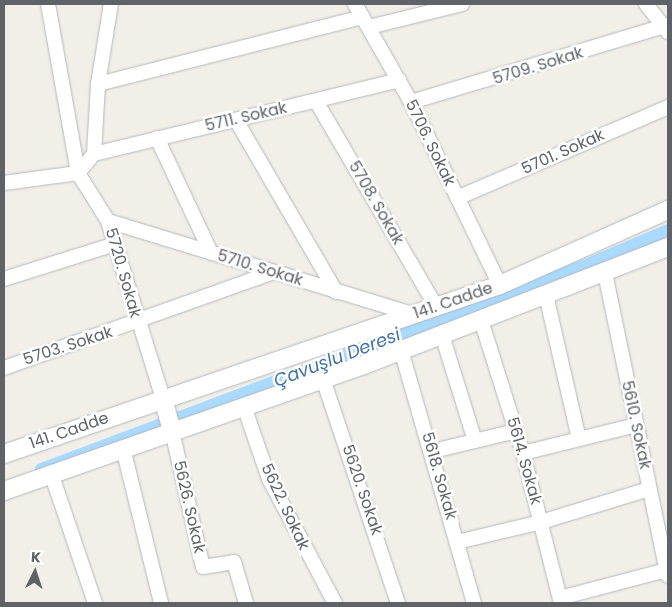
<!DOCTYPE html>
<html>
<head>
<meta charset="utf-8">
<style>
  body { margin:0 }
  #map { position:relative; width:672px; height:607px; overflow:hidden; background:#f1efe8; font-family:Poppins,sans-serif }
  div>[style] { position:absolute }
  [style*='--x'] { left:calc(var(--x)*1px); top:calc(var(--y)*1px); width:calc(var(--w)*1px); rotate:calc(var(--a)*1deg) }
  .canal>* { height:12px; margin:-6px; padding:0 6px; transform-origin:6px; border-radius:6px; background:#aadaff }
  .roads { filter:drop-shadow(0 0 1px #b5b8bc) drop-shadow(0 0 1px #b5b8bc) }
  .minor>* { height:14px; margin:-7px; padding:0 7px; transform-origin:7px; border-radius:7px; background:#fff }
  .tertiary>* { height:18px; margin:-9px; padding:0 9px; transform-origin:9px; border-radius:9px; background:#fff }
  span { translate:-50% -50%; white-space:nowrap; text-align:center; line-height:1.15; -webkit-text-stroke:5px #fff; paint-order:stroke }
  .street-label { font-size:16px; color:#5f6368 }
  .water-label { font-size:18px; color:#4174aa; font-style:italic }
  .frame { position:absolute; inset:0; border:5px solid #5f6368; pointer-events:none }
  .north { position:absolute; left:10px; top:547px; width:50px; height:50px; -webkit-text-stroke:4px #fff; paint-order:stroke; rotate:4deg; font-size:14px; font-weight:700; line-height:20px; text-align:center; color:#5f6368 }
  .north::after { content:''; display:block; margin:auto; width:18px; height:22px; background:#5f6368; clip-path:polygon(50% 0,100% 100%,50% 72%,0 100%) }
</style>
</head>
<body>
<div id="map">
  <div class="canal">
    <div style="--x:41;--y:469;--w:584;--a:-20.54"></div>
    <div style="--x:588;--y:264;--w:87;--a:-23"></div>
  </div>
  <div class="roads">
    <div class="minor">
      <div style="--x:48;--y:4;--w:172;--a:79.9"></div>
      <div style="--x:78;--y:173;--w:57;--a:58"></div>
      <div style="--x:108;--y:221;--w:186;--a:72.8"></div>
      <div style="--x:355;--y:4;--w:113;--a:60.3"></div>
      <div style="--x:411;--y:102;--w:203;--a:64.1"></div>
      <div style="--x:646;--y:4;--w:36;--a:52"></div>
      <div style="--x:369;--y:27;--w:96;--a:-13.9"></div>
      <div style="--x:98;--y:84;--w:273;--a:-14.2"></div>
      <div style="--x:316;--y:101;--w:238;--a:59.7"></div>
      <div style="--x:411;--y:102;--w:268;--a:-16.7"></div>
      <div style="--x:236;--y:120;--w:199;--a:59.8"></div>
      <div style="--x:157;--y:138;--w:127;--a:64.8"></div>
      <div style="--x:94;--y:154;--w:314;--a:-13.6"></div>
      <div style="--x:78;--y:173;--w:25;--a:-50"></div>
      <div style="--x:94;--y:154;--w:70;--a:-86.7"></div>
      <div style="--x:98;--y:84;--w:81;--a:-80.8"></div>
      <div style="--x:4;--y:183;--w:75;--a:-7.7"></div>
      <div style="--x:457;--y:198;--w:230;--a:-23.3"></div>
      <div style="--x:108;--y:221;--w:319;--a:17"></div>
      <div style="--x:605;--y:273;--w:309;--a:78.3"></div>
      <div style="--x:4;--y:279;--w:116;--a:-17.5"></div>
      <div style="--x:546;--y:295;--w:148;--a:77.1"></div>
      <div style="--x:481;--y:320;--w:139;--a:72.5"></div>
      <div style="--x:523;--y:453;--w:155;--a:75.8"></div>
      <div style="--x:442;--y:335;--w:111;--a:72.7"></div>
      <div style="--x:401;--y:350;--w:263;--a:73.9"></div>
      <div style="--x:4;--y:368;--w:286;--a:-19.6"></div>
      <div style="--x:323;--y:379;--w:236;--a:71.5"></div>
      <div style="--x:244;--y:406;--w:77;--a:71.1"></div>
      <div style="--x:269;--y:479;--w:140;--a:62"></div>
      <div style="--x:172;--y:431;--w:139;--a:77.2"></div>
      <div style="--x:203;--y:567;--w:31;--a:-9"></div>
      <div style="--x:234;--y:562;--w:43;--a:73.7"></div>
      <div style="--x:123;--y:448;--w:160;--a:76.2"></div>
      <div style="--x:433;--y:451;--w:85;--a:-13.5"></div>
      <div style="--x:523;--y:453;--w:116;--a:-13.9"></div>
      <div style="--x:51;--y:473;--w:137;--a:71.3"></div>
      <div style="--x:457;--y:542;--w:86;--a:-13.4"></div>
      <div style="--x:541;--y:522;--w:113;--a:-17"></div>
      <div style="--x:560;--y:598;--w:111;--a:-14.7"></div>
    </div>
    <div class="tertiary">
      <div style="--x:163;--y:399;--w:33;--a:74"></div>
      <div style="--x:4;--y:454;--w:524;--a:-18.82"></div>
      <div style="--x:500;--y:285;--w:184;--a:-24.1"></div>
      <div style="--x:4;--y:491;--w:378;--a:-19.3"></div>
      <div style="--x:361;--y:366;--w:329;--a:-21.2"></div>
    </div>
  </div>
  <div class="street-label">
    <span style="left:538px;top:66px;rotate:-17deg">5709. Sokak</span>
    <span style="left:246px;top:117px;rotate:-13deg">5711. Sokak</span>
    <span style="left:430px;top:143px;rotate:64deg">5706. Sokak</span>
    <span style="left:563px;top:152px;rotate:-24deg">5701. Sokak</span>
    <span style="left:376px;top:203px;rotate:60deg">5708. Sokak</span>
    <span style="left:260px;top:268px;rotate:17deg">5710. Sokak</span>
    <span style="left:123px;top:273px;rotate:74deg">5720. Sokak</span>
    <span style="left:453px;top:301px;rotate:-19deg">141. Cadde</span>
    <span style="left:68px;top:346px;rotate:-18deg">5703. Sokak</span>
    <span style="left:636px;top:425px;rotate:78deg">5610. Sokak</span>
    <span style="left:69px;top:431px;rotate:-19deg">141. Cadde</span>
    <span style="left:524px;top:461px;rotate:74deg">5614. Sokak</span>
    <span style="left:439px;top:476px;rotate:74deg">5618. Sokak</span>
    <span style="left:362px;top:490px;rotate:71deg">5620. Sokak</span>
    <span style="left:189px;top:507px;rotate:77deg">5626. Sokak</span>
    <span style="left:285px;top:507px;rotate:65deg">5622. Sokak</span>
  </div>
  <div class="water-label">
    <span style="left:337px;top:358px;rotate:-21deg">Çavuşlu Deresi</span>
  </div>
  <div class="frame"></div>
  <div class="north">K</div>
</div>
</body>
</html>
